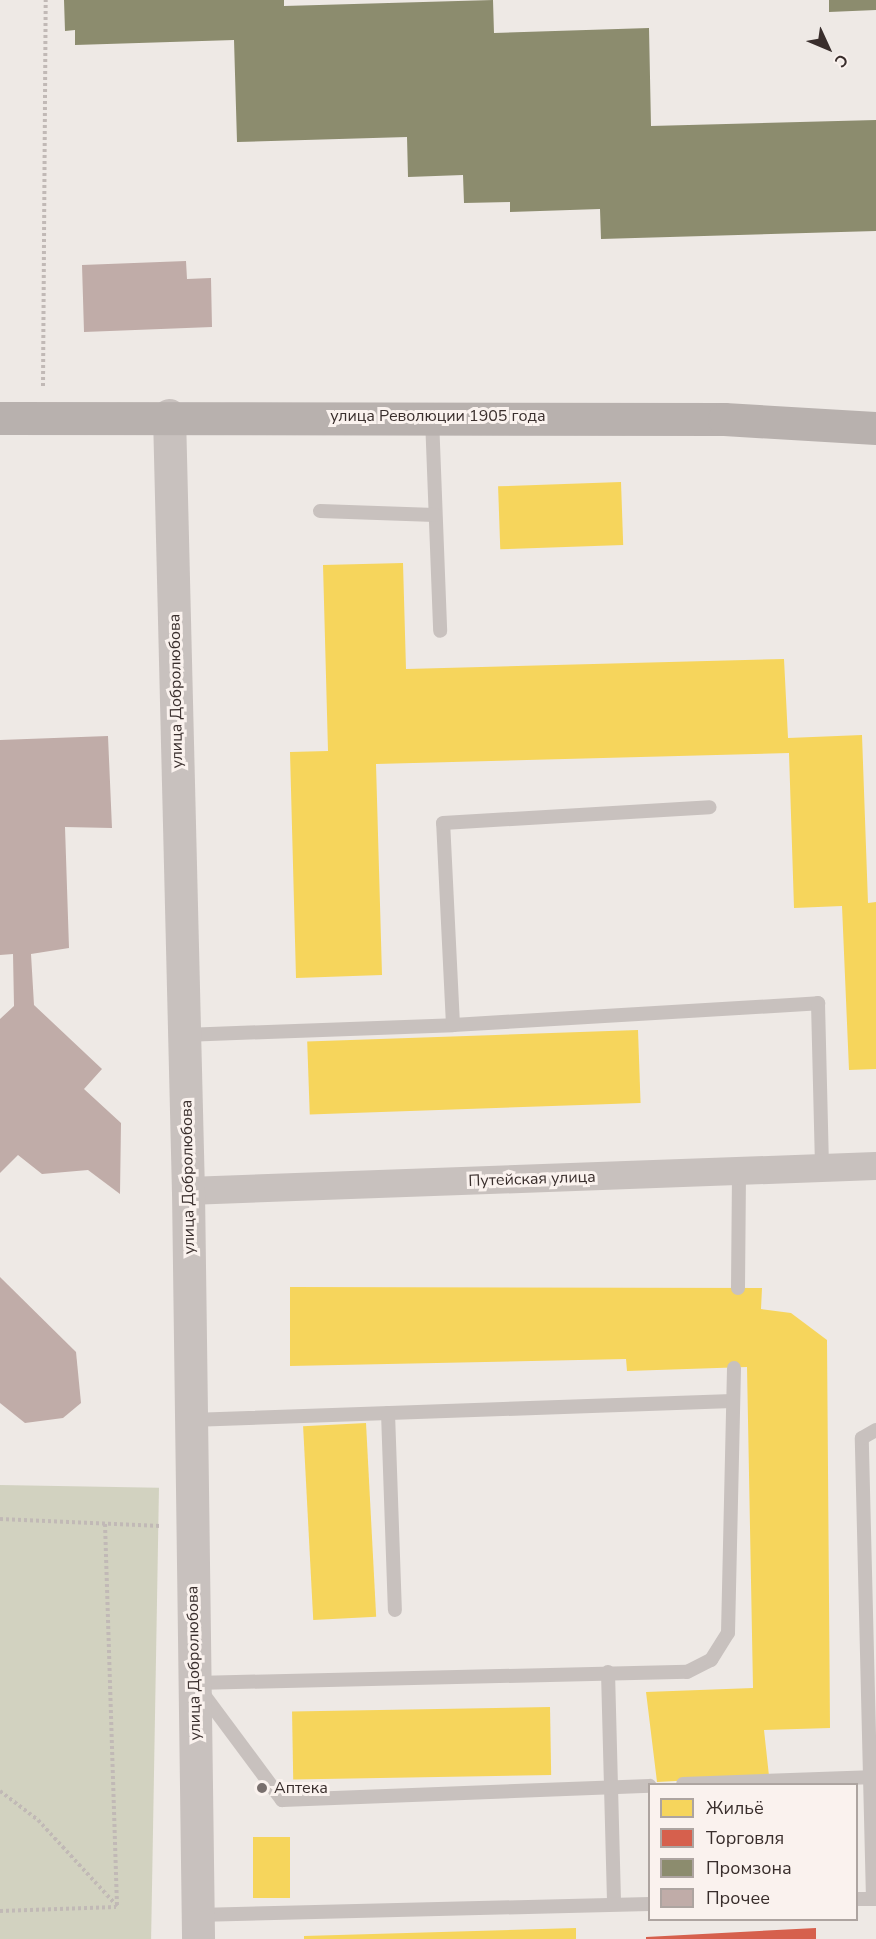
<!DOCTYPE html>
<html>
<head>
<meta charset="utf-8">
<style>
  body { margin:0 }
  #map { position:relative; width:876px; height:1939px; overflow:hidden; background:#eee9e5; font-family:"Nunito Sans",sans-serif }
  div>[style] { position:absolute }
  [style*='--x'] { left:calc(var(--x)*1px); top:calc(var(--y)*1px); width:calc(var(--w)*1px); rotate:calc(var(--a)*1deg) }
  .green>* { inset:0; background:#d2d2c0; transform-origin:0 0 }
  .homes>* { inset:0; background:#f6d55c; transform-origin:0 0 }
  .shops>* { inset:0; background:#d6604d }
  .industry>* { inset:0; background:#8c8c6e }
  .building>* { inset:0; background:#c0aca8 }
  .path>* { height:4px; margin-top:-2px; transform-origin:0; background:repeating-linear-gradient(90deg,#c1b9b6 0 3px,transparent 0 6px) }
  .service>* { height:14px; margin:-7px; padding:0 7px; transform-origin:7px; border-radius:7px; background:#c8c1be }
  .minor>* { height:28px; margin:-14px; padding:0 14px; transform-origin:14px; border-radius:14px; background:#c8c1be }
  .tertiary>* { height:33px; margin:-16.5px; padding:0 16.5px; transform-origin:16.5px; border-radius:16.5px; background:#c8c1be }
  .secondary>* { height:33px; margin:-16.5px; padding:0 16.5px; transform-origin:16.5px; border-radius:16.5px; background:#b8b1ae }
  .dots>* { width:16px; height:16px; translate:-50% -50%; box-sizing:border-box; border:3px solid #faf2ee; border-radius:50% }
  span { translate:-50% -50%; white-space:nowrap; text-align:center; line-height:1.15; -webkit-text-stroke:6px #faf2ee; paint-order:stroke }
  .street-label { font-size:16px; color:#392e2c }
  .poi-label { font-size:16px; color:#392e2c }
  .left { translate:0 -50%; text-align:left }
  .legend { position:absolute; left:648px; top:1783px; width:210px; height:138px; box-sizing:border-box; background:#faf2ee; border:2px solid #ada4a0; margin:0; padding:8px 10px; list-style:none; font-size:18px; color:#392e2c }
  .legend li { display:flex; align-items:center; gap:12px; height:30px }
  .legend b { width:30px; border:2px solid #ada4a0 }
  .north { position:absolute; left:798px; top:18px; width:60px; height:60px; -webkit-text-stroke:4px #faf2ee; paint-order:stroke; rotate:134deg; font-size:16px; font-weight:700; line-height:24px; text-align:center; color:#392e2c }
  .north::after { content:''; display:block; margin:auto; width:21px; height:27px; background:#392e2c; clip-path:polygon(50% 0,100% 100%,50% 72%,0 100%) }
</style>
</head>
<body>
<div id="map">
  <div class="green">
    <div style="left:0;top:1485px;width:159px;height:454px;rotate:1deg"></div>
  </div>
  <div class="homes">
    <div style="left:621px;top:482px;width:63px;height:123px;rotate:88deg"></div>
    <div style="clip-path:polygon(403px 563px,406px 669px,784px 659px,788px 738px,862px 735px,868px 903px,876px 902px,876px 1069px,849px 1070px,842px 906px,794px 908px,789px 753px,376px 764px,382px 975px,296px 978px,290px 752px,328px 751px,323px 565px)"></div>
    <div style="left:638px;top:1030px;width:73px;height:331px;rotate:88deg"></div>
    <div style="clip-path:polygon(290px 1287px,762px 1288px,761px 1309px,791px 1313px,827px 1340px,830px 1728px,764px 1730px,769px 1776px,657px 1782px,646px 1692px,753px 1688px,747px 1367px,627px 1371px,626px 1359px,290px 1366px)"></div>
    <div style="left:366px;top:1423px;width:194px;height:63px;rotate:87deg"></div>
    <div style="left:550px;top:1707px;width:68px;height:258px;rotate:89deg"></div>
    <div style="left:253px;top:1837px;width:37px;height:61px"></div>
    <div style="clip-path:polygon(576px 1928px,576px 1939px,304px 1939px,304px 1936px)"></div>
  </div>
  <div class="shops">
    <div style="clip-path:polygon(816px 1928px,816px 1939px,646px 1939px,646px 1937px)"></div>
  </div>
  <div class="industry">
    <div style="clip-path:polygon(64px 0,284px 0,284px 6px,493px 0,494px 33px,649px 28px,651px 126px,876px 120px,876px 231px,601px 239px,600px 209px,510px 212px,510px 202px,464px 203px,463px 175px,408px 177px,407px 137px,237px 142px,234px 40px,75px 45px,75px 30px,65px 31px)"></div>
    <div style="clip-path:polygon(829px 0,876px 0,876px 10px,829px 12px)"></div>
  </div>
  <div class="building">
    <div style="clip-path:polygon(186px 261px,187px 279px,211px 278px,212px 327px,84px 332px,82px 265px)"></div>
    <div style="clip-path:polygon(108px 736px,112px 828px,65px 827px,69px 948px,31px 954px,34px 1005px,102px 1069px,84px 1089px,121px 1123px,120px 1194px,88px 1170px,42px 1174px,18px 1155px,0 1173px,0 1019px,14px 1006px,13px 954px,0 955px,0 740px)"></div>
    <div style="clip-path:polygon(0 1277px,76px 1352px,81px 1403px,63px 1418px,25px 1423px,0 1403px)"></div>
  </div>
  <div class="path">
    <div style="--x:43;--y:386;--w:386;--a:-89.6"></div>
    <div style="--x:0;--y:1519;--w:161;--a:2.5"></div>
    <div style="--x:105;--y:1524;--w:383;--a:88.2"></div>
    <div style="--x:0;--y:1791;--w:48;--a:37.3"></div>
    <div style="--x:38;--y:1820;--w:117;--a:47.4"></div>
    <div style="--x:0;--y:1911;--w:116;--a:-2"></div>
  </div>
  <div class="service">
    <div style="--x:432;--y:418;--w:213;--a:87.8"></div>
    <div style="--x:320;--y:511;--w:115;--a:2"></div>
    <div style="--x:453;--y:1025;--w:366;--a:-3.4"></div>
    <div style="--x:818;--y:1003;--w:165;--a:88.6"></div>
    <div style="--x:184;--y:1035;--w:269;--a:-2.1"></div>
    <div style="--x:453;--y:1025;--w:202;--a:-92.8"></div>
    <div style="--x:443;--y:823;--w:267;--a:-3.4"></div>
    <div style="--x:738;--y:1288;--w:117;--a:-89.5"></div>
    <div style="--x:388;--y:1413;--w:197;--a:88"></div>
    <div style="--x:191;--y:1420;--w:542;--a:-2.01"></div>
    <div style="--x:608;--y:1672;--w:232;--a:88.5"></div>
    <div style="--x:195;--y:1683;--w:492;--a:-1.3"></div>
    <div style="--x:687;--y:1672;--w:27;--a:-27"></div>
    <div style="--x:711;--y:1660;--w:32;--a:-58"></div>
    <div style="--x:728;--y:1633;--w:265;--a:-88.7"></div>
    <div style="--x:201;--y:1691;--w:136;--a:53.4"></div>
    <div style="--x:282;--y:1800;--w:368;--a:-2.2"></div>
    <div style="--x:683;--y:1784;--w:193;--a:-2.1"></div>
    <div style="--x:856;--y:1899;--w:20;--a:0"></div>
    <div style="--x:873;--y:1899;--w:461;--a:-91.4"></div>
    <div style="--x:862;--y:1438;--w:16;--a:-30"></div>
    <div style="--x:197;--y:1915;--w:453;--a:-1.4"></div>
  </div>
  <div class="minor">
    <div style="--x:188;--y:1191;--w:688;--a:-2.08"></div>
  </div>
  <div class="tertiary">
    <div style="--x:169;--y:415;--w:776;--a:88.6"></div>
    <div style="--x:188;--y:1191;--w:748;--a:89.23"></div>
  </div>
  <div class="secondary">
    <div style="--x:0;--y:418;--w:724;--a:0.08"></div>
    <div style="--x:724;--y:419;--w:152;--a:3.4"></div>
  </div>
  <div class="dots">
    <div style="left:262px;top:1788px;background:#786f6d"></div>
  </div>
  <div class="street-label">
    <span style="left:438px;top:416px">улица Революции 1905 года</span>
    <span style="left:176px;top:691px;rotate:-91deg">улица Добролюбова</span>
    <span style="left:188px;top:1177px;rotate:-91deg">улица Добролюбова</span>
    <span style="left:532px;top:1179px;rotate:-2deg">Путейская улица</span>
    <span style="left:194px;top:1663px;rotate:-91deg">улица Добролюбова</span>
  </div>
  <div class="poi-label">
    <span class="left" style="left:274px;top:1788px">Аптека</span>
  </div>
  <ul class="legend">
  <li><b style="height:16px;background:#f6d55c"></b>Жильё</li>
  <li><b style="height:16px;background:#d6604d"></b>Торговля</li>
  <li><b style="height:16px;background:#8c8c6e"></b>Промзона</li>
  <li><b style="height:16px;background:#c0aca8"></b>Прочее</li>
  </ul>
  <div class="north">С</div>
</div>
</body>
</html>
